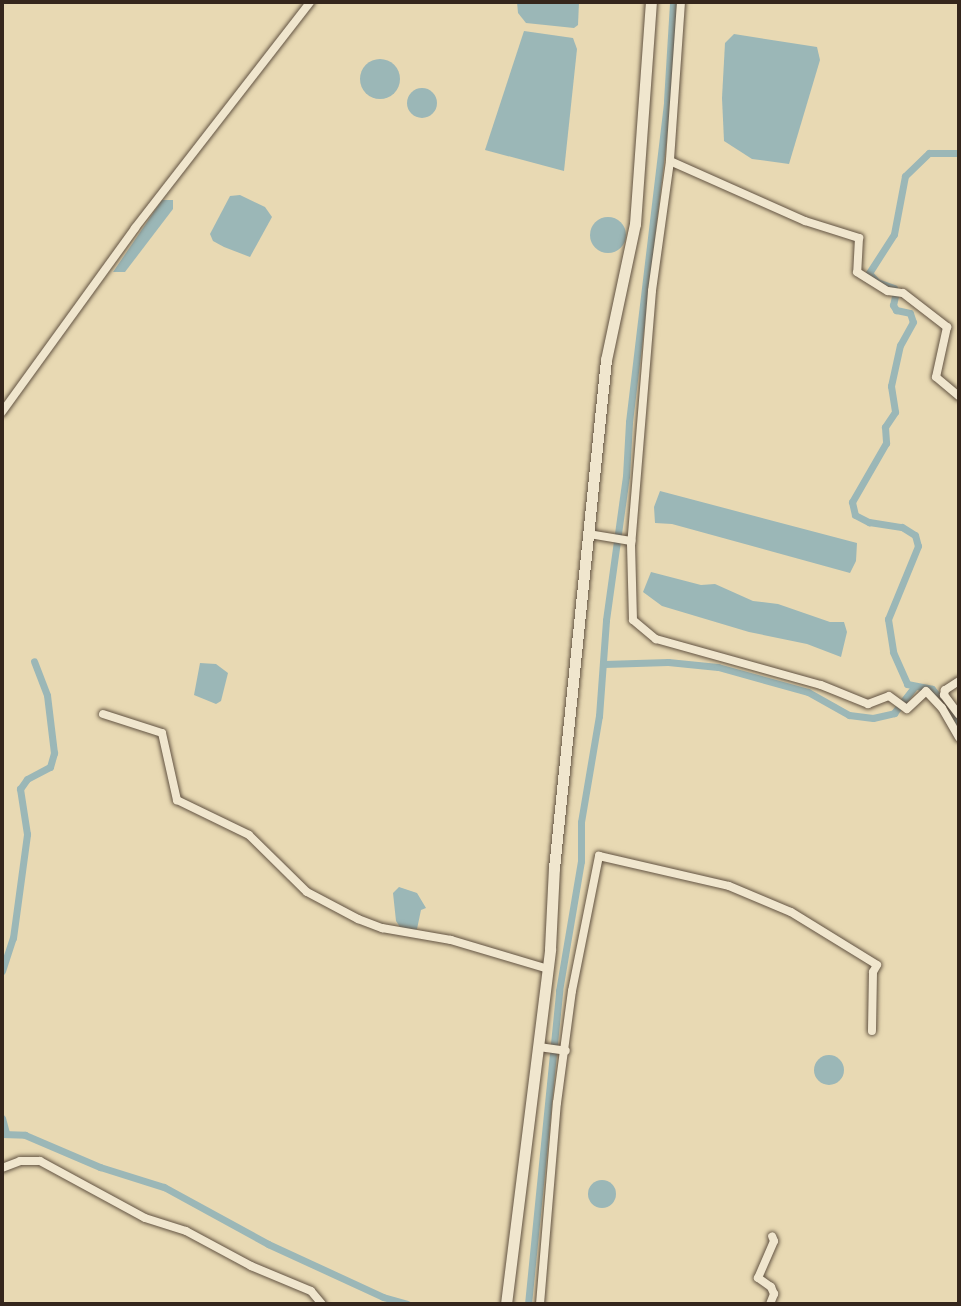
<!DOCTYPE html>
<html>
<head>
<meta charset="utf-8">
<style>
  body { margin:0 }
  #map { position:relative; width:961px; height:1306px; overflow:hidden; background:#e8d9b3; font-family:"Gentium Book Plus",serif }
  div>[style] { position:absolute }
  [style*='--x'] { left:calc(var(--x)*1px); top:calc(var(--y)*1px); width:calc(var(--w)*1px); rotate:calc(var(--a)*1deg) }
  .water>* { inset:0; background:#9bb7b7 }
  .round { border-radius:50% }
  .canal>* { height:7px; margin:-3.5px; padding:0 3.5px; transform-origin:3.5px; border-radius:3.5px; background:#9bb7b7 }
  .roads { filter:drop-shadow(0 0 2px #625342) drop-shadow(0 0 2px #625342) }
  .street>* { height:8px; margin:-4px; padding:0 4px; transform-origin:4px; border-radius:4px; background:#f0e6ce }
  .secondary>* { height:11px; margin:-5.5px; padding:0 5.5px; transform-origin:5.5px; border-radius:5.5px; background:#f0e6ce }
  span { translate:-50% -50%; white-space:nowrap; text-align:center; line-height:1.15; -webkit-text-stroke:7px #f0e6ce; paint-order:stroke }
  .frame { position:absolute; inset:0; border:4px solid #35261c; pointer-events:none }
</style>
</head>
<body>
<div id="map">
  <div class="water">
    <div style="clip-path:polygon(517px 2px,579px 2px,578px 25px,574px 28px,526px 23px,518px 13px)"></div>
    <div style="clip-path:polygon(524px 31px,573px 38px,577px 49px,564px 171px,485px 150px)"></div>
    <div style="clip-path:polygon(734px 34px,817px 47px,820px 60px,789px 164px,752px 159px,724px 141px,722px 98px,725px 43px)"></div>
    <div class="round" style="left:360px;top:59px;width:40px;height:40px"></div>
    <div class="round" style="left:407px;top:88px;width:30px;height:30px"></div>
    <div style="clip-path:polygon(240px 195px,265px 207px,272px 217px,250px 257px,224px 247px,213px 241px,210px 234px,230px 196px)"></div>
    <div style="clip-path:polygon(162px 200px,173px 200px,173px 209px,125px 272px,113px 272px)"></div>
    <div class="round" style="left:590px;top:217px;width:36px;height:36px"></div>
    <div style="clip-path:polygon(660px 491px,857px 543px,856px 561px,850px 573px,672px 524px,655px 523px,654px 507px)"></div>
    <div style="clip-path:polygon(651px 572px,701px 585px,715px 584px,753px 601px,778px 604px,830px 622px,844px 622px,847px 632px,841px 657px,807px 644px,749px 632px,662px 606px,643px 592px)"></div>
    <div style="clip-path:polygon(200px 663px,216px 664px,228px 673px,221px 701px,216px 704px,194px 695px)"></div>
    <div style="clip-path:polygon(399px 887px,417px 893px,426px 908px,421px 910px,417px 929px,413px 931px,400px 927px,396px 921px,393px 893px)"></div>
    <div class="round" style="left:814px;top:1055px;width:30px;height:30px"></div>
    <div class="round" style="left:588px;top:1180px;width:28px;height:28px"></div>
  </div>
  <div class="canal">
    <div style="--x:894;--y:288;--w:18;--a:-161"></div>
    <div style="--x:877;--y:282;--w:12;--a:-132"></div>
    <div style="--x:869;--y:273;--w:46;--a:-57.3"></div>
    <div style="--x:894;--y:234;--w:59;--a:-79.3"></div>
    <div style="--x:905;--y:176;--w:33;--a:-44"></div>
    <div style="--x:929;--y:153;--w:30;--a:0"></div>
    <div style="--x:896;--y:292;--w:13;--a:103"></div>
    <div style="--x:893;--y:305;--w:6;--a:59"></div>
    <div style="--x:896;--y:310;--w:14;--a:12"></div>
    <div style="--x:910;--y:313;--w:9;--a:72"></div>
    <div style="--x:913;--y:322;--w:26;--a:119"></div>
    <div style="--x:900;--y:345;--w:42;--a:102.4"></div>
    <div style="--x:891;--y:386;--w:26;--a:81"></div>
    <div style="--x:895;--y:412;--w:18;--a:124"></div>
    <div style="--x:885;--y:427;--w:16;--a:86"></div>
    <div style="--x:886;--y:443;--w:68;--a:120"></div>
    <div style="--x:852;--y:502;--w:13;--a:77"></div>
    <div style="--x:855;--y:515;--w:16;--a:27"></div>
    <div style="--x:869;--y:522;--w:33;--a:9"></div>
    <div style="--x:902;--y:527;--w:15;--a:32"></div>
    <div style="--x:915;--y:535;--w:11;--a:75"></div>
    <div style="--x:918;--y:546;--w:79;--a:112.3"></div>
    <div style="--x:888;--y:619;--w:33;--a:81"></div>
    <div style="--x:893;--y:652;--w:35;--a:66"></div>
    <div style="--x:907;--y:684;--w:25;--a:11"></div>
    <div style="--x:932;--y:689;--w:43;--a:50.7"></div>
    <div style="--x:604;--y:664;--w:64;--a:-1.8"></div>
    <div style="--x:668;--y:662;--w:50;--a:5.7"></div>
    <div style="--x:718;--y:667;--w:93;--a:15.5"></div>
    <div style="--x:808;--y:692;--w:47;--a:29.3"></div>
    <div style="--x:849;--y:715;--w:24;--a:7"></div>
    <div style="--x:873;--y:718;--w:22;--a:-13"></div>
    <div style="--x:894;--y:713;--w:34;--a:-52"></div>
    <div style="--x:2;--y:971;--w:35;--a:-72"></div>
    <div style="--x:13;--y:938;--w:105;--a:-82.3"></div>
    <div style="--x:27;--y:834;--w:46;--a:-98.8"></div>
    <div style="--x:20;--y:789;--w:12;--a:-55"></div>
    <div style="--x:27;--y:779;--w:26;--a:-28"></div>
    <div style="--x:50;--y:767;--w:15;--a:-74"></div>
    <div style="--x:54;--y:753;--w:58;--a:-96.9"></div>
    <div style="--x:47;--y:695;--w:36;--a:-111"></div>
    <div style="--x:2;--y:1118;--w:16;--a:75"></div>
    <div style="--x:2;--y:1134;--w:23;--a:2"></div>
    <div style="--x:25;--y:1135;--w:82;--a:23.1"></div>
    <div style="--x:100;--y:1167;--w:67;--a:17.4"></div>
    <div style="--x:164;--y:1187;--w:119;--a:28.7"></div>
    <div style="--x:268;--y:1244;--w:127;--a:24.7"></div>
    <div style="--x:383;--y:1297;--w:25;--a:16"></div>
    <div style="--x:528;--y:1304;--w:315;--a:-84.3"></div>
    <div style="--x:559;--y:991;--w:132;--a:-80.4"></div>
    <div style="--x:581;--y:861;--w:39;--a:-90"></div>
    <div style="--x:581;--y:822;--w:108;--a:-80.4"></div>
    <div style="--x:599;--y:716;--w:96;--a:-85.8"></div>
    <div style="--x:606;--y:620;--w:145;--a:-82.1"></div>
    <div style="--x:626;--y:476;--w:54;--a:-86.8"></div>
    <div style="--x:629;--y:422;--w:323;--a:-83.2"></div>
    <div style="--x:667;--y:101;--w:99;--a:-86.5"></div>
  </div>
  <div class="roads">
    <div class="street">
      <div style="--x:681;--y:2;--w:159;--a:94"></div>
      <div style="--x:670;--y:161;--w:131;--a:97.9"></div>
      <div style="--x:652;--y:291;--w:254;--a:94.7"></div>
      <div style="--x:631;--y:544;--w:76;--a:88.5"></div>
      <div style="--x:633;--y:620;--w:30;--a:40"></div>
      <div style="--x:656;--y:639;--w:171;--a:15.6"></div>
      <div style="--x:821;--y:685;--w:51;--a:22"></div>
      <div style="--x:868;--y:704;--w:22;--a:-21"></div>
      <div style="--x:889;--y:696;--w:22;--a:36"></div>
      <div style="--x:907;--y:709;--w:26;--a:-43"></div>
      <div style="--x:926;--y:691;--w:23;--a:47"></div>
      <div style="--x:942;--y:708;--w:34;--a:60"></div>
      <div style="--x:670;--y:161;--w:148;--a:24"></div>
      <div style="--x:805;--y:221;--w:57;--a:17.5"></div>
      <div style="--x:859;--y:238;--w:34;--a:93"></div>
      <div style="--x:857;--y:272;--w:36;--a:32"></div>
      <div style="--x:888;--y:291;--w:15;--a:8"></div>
      <div style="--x:903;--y:293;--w:56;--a:37.7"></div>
      <div style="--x:947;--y:327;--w:51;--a:102.4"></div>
      <div style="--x:936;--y:377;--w:30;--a:40"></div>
      <div style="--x:2;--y:412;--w:227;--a:-54.1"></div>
      <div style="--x:135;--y:228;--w:286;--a:-52.2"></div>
      <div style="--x:589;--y:534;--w:43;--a:9.5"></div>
      <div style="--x:959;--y:681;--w:17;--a:147"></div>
      <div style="--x:945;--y:690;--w:5;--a:101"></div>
      <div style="--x:944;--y:695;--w:25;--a:53"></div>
      <div style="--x:103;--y:714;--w:62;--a:17.9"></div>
      <div style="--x:162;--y:733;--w:69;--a:77.4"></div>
      <div style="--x:177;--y:800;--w:80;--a:25.9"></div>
      <div style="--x:249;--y:835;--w:81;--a:44.5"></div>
      <div style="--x:307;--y:892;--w:58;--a:27.9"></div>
      <div style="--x:358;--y:919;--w:26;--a:21"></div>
      <div style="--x:382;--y:928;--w:70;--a:9.9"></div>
      <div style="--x:451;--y:940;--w:101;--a:16.6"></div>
      <div style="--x:539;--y:1047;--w:27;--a:8"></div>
      <div style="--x:2;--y:1168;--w:19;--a:-21"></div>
      <div style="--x:20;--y:1161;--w:20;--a:0"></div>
      <div style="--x:40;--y:1161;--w:119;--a:28.5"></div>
      <div style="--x:145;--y:1218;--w:43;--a:17.6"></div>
      <div style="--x:186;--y:1231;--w:74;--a:28.3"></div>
      <div style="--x:251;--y:1266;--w:65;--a:22.6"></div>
      <div style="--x:311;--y:1291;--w:17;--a:50"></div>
      <div style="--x:540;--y:1304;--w:202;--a:-85.2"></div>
      <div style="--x:557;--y:1103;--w:113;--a:-82.4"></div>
      <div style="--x:572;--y:991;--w:138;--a:-78.7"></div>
      <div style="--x:599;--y:856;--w:133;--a:13"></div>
      <div style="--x:729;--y:886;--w:67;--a:22.8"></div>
      <div style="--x:791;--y:912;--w:101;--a:31.6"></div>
      <div style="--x:877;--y:965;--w:8;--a:120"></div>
      <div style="--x:873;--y:972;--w:59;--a:91"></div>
      <div style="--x:770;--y:1304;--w:11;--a:-68"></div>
      <div style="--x:774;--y:1294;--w:8;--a:-113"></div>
      <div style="--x:771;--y:1287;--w:16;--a:-145"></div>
      <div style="--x:758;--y:1278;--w:40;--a:-66.6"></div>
      <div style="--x:774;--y:1241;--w:5;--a:-112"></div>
    </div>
    <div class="secondary">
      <div style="--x:506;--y:1304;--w:358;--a:-82.9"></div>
      <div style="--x:550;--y:949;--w:81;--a:-87.2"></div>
      <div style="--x:554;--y:868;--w:511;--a:-84.16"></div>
      <div style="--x:606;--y:360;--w:139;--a:-78"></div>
      <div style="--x:635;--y:224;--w:223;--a:-85.9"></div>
    </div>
  </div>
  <div class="frame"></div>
</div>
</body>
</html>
